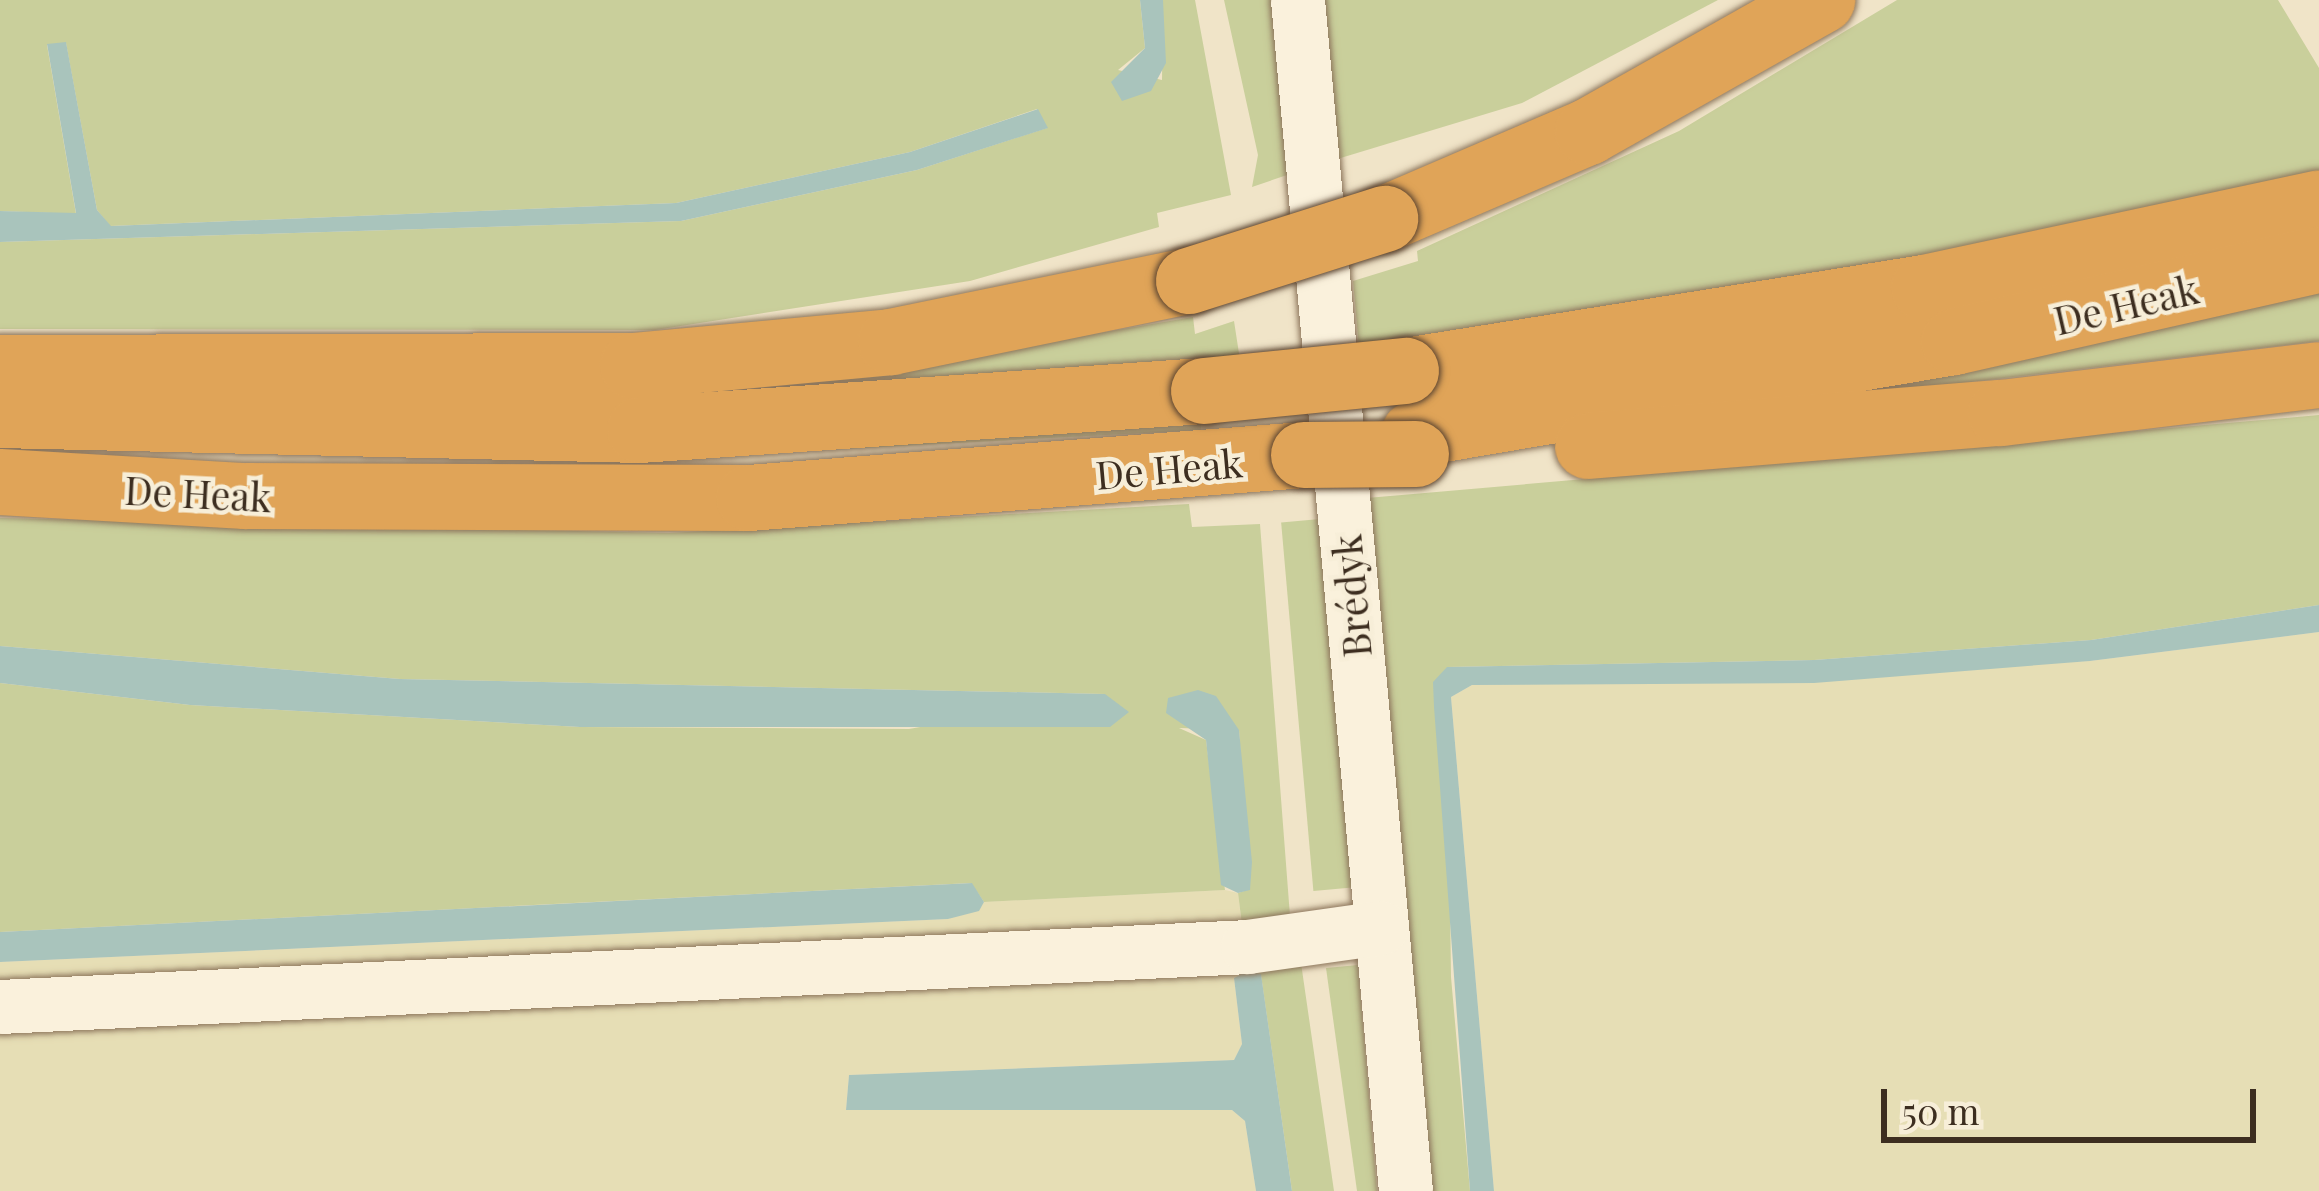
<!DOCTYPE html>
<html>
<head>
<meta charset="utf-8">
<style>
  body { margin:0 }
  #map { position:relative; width:2319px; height:1191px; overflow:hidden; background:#f0e4c8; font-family:"Playfair Display",serif }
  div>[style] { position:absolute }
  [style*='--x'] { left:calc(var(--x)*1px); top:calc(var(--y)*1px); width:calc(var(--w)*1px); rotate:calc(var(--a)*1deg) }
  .farmland>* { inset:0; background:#e6deb5 }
  .green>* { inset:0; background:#c9cf9b; transform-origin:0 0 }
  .water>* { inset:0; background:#a9c4bc }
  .roads { filter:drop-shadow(0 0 3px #8d765c) drop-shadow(0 0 3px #8d765c) }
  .minor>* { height:54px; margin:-27px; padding:0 27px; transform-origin:27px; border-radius:27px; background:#faf1dc }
  .highway>* { height:66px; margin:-33px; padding:0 33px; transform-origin:33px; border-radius:33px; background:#e0a458 }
  .bridges { filter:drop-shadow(0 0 3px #5b4430) drop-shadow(0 0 3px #5b4430) }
  .highway-bridge>* { height:66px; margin:-33px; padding:0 33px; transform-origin:33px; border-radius:33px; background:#e0a458 }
  span { translate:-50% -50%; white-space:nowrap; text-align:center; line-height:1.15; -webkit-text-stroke:9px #f7eed8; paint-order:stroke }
  .street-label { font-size:39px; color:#3d2e20 }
  .scale { position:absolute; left:1881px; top:1089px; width:375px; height:54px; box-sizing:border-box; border:6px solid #3d2e20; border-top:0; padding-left:15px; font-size:36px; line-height:42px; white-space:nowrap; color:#3d2e20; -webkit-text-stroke:9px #f7eed8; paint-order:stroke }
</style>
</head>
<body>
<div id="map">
  <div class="farmland">
    <div style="clip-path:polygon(2319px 632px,2319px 1191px,1494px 1191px,1451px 697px,1472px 685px,2090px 661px)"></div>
    <div style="clip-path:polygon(1225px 890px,1238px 893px,1247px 971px,1234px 978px,1242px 1044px,1234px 1060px,849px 1075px,846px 1110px,1232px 1110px,1245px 1121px,1256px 1191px,0 1191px,0 962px,948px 919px,984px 902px)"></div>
  </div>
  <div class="green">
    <div style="clip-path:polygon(0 0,1140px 0,1145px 48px,1118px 70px,1162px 80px,1163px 0,1195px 0,1231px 195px,1157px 213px,1159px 227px,970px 281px,655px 330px,0 329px,0 242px,681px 221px,917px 170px,1047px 128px,1037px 109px,910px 152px,676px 203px,110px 226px,97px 210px,66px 43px,47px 45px,76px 214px,0 211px)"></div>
    <div style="clip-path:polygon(1224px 0,1275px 0,1290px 174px,1252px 187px,1258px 155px)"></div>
    <div style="clip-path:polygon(1322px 0,1718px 0,1522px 103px,1334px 160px)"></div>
    <div style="clip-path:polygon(1897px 0,2278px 0,2319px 68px,2319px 174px,2178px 219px,1359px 348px,1353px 281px,1418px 261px,1417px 251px,1679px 131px)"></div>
    <div style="clip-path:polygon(2319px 283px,2319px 341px,1751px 408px)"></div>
    <div style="clip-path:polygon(1193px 317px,1195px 334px,1234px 321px,1240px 360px,943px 394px,307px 398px,864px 373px)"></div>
    <div style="clip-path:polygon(2319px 415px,2319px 605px,2091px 640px,1814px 660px,1447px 667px,1451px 977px,1470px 1191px,1430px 1191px,1367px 498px)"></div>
    <div style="clip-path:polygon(1201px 417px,1201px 430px,638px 460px,44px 449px)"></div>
    <div style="clip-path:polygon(1189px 504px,1192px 527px,1260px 524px,1290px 916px,1242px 925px,1238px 893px,1250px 889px,1239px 730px,1179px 728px,1206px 740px,1225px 890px,984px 902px,971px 883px,0 932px,0 683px,190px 705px,580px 727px,909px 729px,1105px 694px,400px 679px,0 646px,0 518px,669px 533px)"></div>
    <div style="left:1320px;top:519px;width:370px;height:39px;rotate:85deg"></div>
    <div style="clip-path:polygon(1301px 963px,1334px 1191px,1292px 1191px,1261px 975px,1247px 971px)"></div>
    <div style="clip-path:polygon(1358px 965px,1377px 1191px,1357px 1191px,1326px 968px)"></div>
  </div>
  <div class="water">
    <div style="clip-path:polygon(1140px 0,1163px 0,1166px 63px,1151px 91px,1122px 101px,1111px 82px,1145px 48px)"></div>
    <div style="clip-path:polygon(66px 42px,97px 210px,111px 226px,676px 203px,910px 152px,1038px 109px,1048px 128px,917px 170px,681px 221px,0 242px,0 211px,76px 213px,47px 44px)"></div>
    <div style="clip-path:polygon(2319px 605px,2319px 632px,2090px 661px,1814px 683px,1472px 685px,1451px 697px,1494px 1191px,1470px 1191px,1434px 707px,1433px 682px,1447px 667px,1814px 660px,2091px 640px)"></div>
    <div style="clip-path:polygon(0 646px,400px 679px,1105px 694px,1129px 712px,1110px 727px,580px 727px,190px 705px,0 683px)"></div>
    <div style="clip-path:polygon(1198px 690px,1216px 696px,1239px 730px,1252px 862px,1250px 890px,1238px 893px,1221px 885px,1206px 740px,1166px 713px,1168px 698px)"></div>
    <div style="clip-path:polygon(972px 883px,984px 902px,979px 911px,948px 919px,0 962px,0 932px)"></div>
    <div style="clip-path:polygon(1247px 971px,1261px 974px,1292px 1191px,1256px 1191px,1245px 1121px,1232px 1110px,846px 1110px,849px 1075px,1234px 1060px,1242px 1044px,1234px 978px)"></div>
  </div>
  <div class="roads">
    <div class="minor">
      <div style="--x:1298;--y:0;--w:1196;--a:84.82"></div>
      <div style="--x:0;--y:1007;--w:1249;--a:-2.75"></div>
      <div style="--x:1248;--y:947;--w:135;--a:-8.1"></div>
    </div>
    <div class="highway">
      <div style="--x:1385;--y:219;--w:221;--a:-23.2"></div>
      <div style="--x:1588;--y:132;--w:269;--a:-29.4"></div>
      <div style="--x:0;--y:368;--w:633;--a:-0.18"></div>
      <div style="--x:633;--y:366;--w:259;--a:-5.3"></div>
      <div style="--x:891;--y:342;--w:304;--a:-11.6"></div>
      <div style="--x:1406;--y:371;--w:525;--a:-9.1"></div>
      <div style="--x:1924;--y:288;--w:404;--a:-12.1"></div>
      <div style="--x:0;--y:415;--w:640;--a:1.34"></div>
      <div style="--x:640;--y:430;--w:565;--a:-3.96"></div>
      <div style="--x:1414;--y:434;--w:548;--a:-9.67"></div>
      <div style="--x:1954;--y:342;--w:374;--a:-12.7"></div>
      <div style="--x:1588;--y:446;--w:414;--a:-4.6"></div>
      <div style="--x:2001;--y:413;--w:320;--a:-6.8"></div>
      <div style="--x:0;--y:482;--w:246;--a:3.3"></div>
      <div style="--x:246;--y:496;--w:503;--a:0.23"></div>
      <div style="--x:749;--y:498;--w:557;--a:-4.43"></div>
    </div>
  </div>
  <div class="bridges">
    <div class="highway-bridge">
      <div style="--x:1189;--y:281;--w:206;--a:-17.6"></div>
      <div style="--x:1204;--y:391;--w:203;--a:-5.7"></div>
      <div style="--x:1304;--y:455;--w:112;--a:-0.5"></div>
    </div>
  </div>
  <div class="street-label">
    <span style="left:2126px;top:304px;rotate:-13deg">De Heak</span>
    <span style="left:1169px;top:468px;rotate:-5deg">De Heak</span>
    <span style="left:198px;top:493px;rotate:3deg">De Heak</span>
    <span style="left:1351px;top:596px;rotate:-95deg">Brédyk</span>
  </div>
  <div class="scale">50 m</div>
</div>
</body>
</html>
